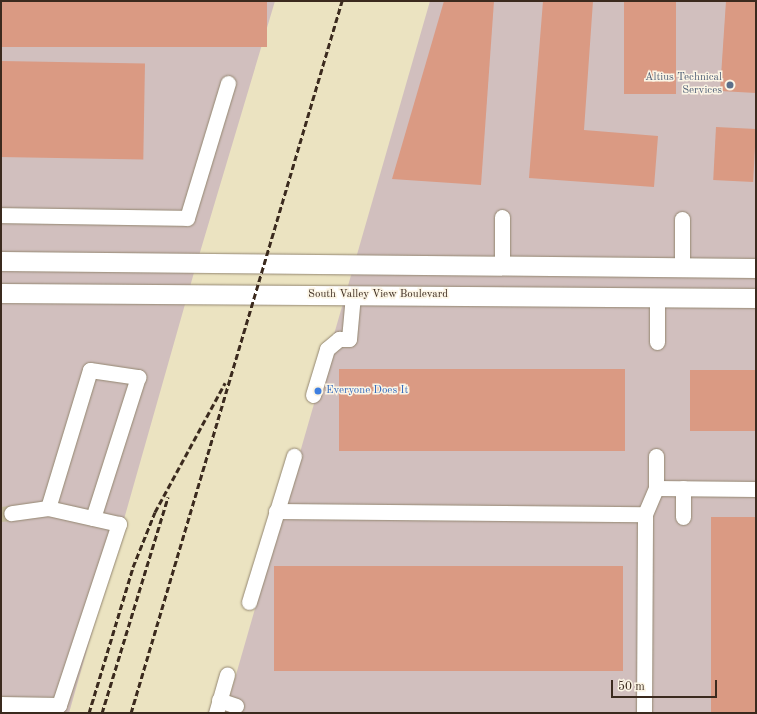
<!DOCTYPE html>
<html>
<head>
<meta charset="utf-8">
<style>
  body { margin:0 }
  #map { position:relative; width:757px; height:714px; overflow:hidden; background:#ebe3c1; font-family:"Old Standard TT",serif }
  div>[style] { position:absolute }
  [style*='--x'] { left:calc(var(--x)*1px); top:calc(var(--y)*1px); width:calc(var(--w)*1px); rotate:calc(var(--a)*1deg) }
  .industrial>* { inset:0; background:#d1bfbe }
  .building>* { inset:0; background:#da9a83; transform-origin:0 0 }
  .minor-tunnel>* { height:15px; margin-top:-7.5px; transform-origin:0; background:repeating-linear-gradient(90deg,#c8bea0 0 15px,transparent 0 23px) }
  .roads { filter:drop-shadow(0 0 1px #938670) drop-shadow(0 0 1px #938670) }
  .minor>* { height:15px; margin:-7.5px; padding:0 7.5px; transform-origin:7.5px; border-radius:7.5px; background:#fff }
  .major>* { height:19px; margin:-9.5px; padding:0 9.5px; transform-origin:9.5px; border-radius:9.5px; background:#fff }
  .rail>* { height:3px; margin-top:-1.5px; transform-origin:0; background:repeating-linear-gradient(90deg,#3b2a1e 0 6px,transparent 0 9px) }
  .dots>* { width:11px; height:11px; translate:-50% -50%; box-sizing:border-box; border:2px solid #fcf5e5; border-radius:50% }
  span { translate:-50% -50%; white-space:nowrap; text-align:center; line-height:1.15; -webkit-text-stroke:3px #fcf5e5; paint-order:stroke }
  .service-label { font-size:11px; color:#4e5e75 }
  .right { translate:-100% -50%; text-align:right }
  .street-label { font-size:11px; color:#3b2a1e }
  .shop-label { font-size:11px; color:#366cbe }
  .left { translate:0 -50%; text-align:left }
  .frame { position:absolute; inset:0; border:2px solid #3b2a1e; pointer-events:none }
  .scale { position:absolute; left:611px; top:680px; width:106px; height:18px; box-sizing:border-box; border:2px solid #3b2a1e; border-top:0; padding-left:5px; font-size:12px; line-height:14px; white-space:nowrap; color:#3b2a1e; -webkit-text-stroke:3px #fcf5e5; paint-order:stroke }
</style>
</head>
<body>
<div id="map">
  <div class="industrial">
    <div style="clip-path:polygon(1px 1px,275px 1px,195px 269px,69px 713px,1px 713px)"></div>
    <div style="clip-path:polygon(430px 1px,756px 1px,756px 713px,225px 713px)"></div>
  </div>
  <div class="building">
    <div style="left:1px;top:1px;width:266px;height:46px"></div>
    <div style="clip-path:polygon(444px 1px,494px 1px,481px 185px,392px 179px)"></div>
    <div style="clip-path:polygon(543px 1px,593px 1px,584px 130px,658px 136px,654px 187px,529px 178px)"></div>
    <div style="left:624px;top:1px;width:52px;height:93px"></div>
    <div style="clip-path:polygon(726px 1px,756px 1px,756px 93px,720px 91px)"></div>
    <div style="left:1px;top:61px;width:144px;height:96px;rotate:1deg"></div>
    <div style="left:716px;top:127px;width:40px;height:53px;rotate:3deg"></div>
    <div style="left:339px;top:369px;width:286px;height:82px"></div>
    <div style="left:756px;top:370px;width:61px;height:66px;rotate:90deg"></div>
    <div style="left:711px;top:517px;width:45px;height:196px"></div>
    <div style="left:623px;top:566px;width:105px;height:349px;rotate:90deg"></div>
  </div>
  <div class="minor-tunnel">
    <div style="--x:1;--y:514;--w:10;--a:-6"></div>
  </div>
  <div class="roads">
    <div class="minor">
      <div style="--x:1;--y:215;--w:186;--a:0.9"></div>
      <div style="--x:187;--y:218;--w:141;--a:-73.1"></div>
      <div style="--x:502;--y:265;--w:48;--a:-90"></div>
      <div style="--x:682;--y:267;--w:48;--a:-90"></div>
      <div style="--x:657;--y:342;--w:45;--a:-90"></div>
      <div style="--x:313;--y:395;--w:48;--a:-73.1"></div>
      <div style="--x:327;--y:349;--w:16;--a:-40"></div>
      <div style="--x:339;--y:339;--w:10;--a:0"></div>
      <div style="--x:349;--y:339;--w:44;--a:-84.8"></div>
      <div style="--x:656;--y:456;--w:32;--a:90"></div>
      <div style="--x:656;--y:488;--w:100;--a:0.6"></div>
      <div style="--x:683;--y:488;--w:29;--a:90"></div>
      <div style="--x:48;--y:508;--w:144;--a:-73.1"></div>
      <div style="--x:90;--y:370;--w:49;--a:8.3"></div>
      <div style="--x:138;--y:377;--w:148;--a:107.7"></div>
      <div style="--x:276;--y:511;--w:369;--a:0.5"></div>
      <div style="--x:249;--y:602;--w:153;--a:-72.9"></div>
      <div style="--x:219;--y:700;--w:18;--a:19"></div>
      <div style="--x:1;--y:704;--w:58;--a:1"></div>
      <div style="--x:59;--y:705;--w:191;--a:-71.7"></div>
      <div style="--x:119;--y:524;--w:73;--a:-167.3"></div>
      <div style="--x:48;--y:508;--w:37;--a:172"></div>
      <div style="--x:216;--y:713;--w:40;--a:-74"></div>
      <div style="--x:644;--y:713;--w:199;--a:-89.7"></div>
      <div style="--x:645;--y:514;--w:28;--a:-67"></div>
    </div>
    <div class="major">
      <div style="--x:1;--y:261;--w:755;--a:0.53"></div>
      <div style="--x:1;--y:293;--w:755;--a:0.38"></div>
    </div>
  </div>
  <div class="rail">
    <div style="--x:89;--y:713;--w:152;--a:-73.2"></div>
    <div style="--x:133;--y:567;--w:59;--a:-68.2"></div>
    <div style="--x:155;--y:512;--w:147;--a:-61.5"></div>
    <div style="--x:102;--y:713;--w:226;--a:-73"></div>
    <div style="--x:131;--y:713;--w:743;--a:-73.49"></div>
  </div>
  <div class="dots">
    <div style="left:730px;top:85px;background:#5c6f8a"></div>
    <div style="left:318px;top:391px;background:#3f7fe0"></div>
  </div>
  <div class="service-label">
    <span class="right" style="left:722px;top:85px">Altius Technical<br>Services</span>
  </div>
  <div class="street-label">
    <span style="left:378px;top:295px">South Valley View Boulevard</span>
  </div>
  <div class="shop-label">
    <span class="left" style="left:326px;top:391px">Everyone Does It</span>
  </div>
  <div class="frame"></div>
  <div class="scale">50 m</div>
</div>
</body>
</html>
